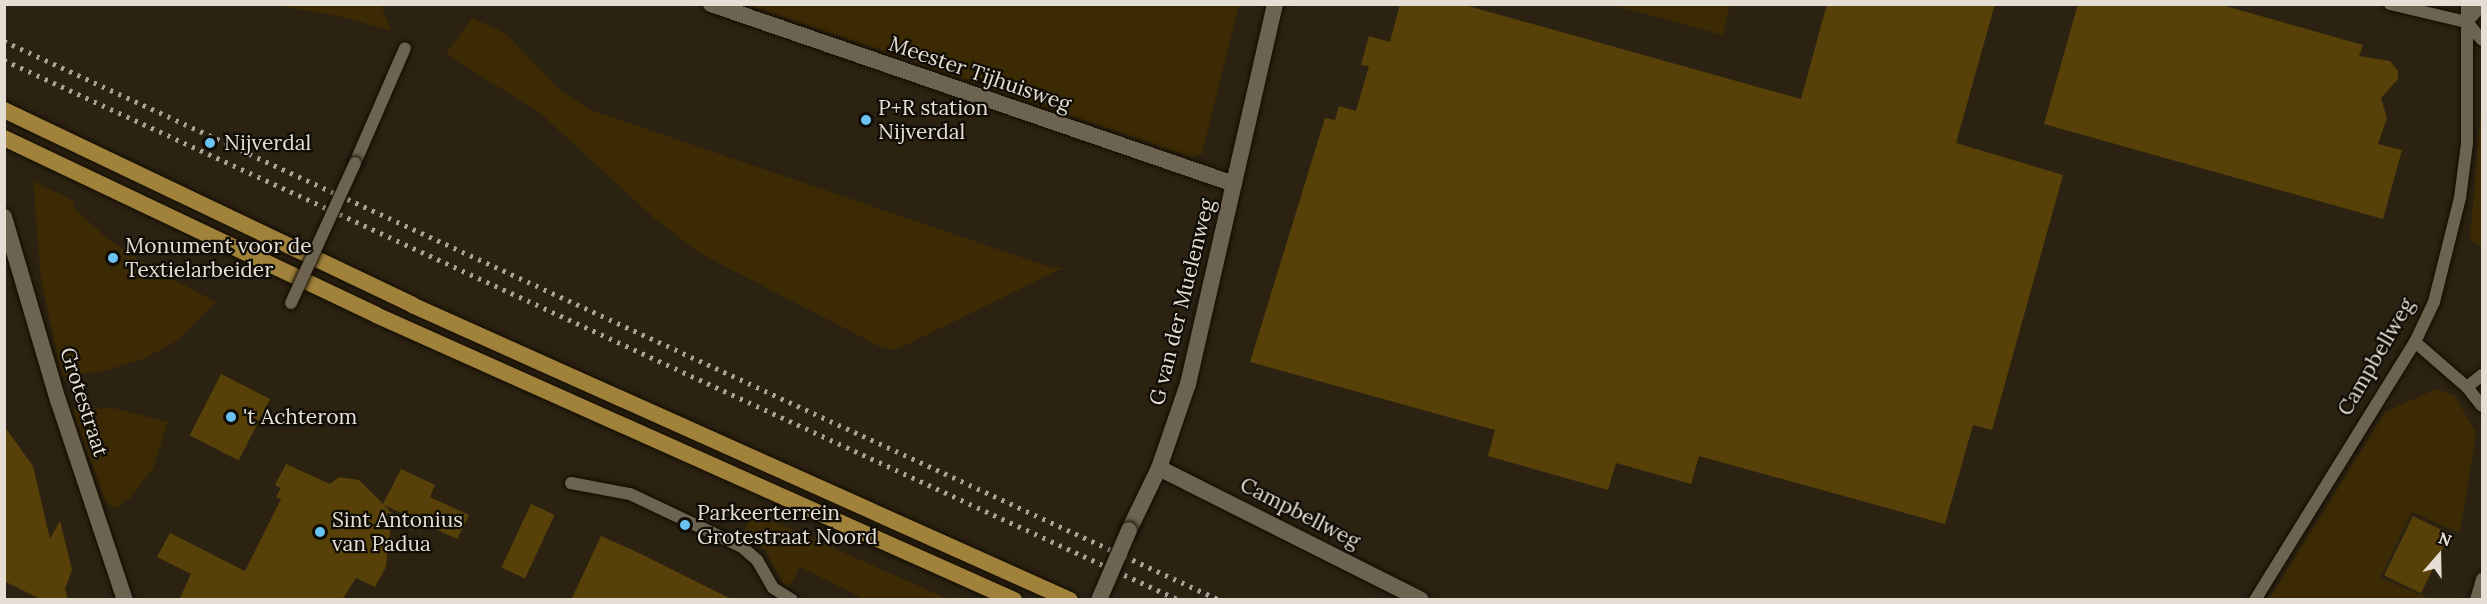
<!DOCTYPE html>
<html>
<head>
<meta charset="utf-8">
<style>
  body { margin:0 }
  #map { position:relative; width:2487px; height:604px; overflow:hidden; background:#2b2212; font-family:Lora,serif }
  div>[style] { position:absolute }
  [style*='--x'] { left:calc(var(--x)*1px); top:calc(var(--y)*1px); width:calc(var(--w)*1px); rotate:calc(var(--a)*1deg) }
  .green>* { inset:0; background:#3b2a04 }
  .building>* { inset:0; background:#584108; transform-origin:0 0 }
  .roads { filter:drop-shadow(0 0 2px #130c00) drop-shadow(0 0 2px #130c00) }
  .service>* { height:12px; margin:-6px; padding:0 6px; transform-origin:6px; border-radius:6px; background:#6c6350 }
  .minor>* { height:16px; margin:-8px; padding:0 8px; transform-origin:8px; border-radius:8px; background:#6c6350 }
  .tertiary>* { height:16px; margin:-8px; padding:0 8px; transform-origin:8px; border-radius:8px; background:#6c6350 }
  .primary>* { height:16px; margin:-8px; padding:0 8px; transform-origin:8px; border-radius:8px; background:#a1823b }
  .rail>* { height:4.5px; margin-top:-2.25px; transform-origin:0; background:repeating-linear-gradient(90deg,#a9a296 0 3px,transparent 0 9px) }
  .bridges { filter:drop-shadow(0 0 2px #130c00) drop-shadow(0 0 2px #130c00) }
  .service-bridge>* { height:12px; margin:-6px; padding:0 6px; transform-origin:6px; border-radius:6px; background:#6c6350 }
  .tertiary-bridge>* { height:16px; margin:-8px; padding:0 8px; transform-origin:8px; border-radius:8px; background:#6c6350 }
  .dots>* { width:16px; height:16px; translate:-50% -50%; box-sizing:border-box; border:3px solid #100c06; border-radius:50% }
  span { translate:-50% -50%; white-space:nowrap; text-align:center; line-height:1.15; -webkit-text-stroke:4.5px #100c06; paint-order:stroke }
  .street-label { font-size:21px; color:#e4ded4 }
  .poi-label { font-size:21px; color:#e4ded4 }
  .left { translate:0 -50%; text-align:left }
  .frame { position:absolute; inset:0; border:6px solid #e4ded4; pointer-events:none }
  .north { position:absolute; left:2409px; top:526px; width:60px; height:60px; -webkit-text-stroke:4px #100c06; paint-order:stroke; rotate:20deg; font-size:16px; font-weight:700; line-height:24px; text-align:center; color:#e4ded4 }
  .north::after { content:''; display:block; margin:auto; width:21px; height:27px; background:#e4ded4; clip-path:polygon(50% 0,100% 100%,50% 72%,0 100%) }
</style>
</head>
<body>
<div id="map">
  <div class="green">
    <div style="clip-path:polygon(277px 5px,381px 5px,391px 31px,347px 18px)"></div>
    <div style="clip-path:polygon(748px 5px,1239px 4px,1239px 5px,1202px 154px,1191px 157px)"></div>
    <div style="clip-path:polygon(1613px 5px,1730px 5px,1723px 35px)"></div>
    <div style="clip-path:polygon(472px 18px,505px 33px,561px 91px,591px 110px,1050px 267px,1063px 268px,904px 346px,893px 350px,879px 346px,701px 254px,653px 217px,540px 113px,446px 54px)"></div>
    <div style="clip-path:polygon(2482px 100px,2482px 248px,2470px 239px)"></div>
    <div style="clip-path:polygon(33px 181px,74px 201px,74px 208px,107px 238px,153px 269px,216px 302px,177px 341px,145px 358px,105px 371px,62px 377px,41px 280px)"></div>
    <div style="clip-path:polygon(2436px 389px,2454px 395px,2476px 433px,2460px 533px,2412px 512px,2380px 578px,2432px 599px,2269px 599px,2385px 412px)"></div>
    <div style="clip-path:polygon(113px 408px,168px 422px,153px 468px,131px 497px,115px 508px,106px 503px,72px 409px)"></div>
    <div style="clip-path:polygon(753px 512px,948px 599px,864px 599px,800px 567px,789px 587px,782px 582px,765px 550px,743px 534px)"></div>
  </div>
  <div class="building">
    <div style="clip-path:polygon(1400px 4px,1461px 4px,1801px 99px,1827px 4px,1995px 4px,1956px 143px,2063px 175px,1992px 430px,1973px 425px,1945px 524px,1699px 456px,1691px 484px,1616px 463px,1608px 490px,1488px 456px,1495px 430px,1250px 362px,1325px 118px,1335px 120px,1339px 106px,1356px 111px,1369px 66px,1361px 65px,1369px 36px,1390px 42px)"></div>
    <div style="clip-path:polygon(2078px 4px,2218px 4px,2363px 45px,2359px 56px,2390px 61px,2398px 71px,2398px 79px,2381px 98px,2387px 118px,2378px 144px,2402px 150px,2383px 219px,2044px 124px)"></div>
    <div style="left:221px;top:374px;width:55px;height:69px;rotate:27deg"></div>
    <div style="clip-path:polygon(4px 426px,33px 466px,50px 539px,60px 521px,72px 570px,65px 589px,68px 600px,42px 600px,4px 581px)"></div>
    <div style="clip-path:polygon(286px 464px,330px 484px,339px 477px,359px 480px,383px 504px,401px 469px,435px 485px,430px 497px,469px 515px,457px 539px,384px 505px,392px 513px,386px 567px,375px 587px,356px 578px,342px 600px,179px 600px,191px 574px,157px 557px,170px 533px,245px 571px,281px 499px,276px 497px,281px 488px,275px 485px)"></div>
    <div style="left:531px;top:504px;width:26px;height:70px;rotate:25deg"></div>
    <div style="left:2413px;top:516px;width:41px;height:66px;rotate:26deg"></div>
    <div style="clip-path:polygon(601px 536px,643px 555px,733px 600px,571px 600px)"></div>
  </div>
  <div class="roads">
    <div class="service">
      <div style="--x:2390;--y:4;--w:79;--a:13.2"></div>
      <div style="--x:2467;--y:22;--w:23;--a:50"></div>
      <div style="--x:2467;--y:22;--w:23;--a:-49"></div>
      <div style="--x:355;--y:163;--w:125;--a:-66.5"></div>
      <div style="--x:2415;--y:342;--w:69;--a:40.9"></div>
      <div style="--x:2467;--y:387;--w:24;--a:52"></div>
      <div style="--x:2467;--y:387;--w:19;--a:-39"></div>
      <div style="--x:571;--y:483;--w:60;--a:10.6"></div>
      <div style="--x:630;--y:494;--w:124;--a:25.3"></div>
      <div style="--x:742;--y:547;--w:20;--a:41"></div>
      <div style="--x:757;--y:560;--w:32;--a:60"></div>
      <div style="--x:773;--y:588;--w:22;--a:32"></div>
      <div style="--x:2255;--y:600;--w:304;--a:-58.2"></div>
      <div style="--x:2415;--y:342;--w:44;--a:-64.6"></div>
      <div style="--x:2434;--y:302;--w:107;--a:-76"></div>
      <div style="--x:2460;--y:198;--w:55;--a:-82.7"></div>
      <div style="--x:2467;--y:143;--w:139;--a:-90"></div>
      <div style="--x:2476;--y:600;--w:22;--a:-74"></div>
    </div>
    <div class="minor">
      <div style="--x:711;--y:4;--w:553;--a:18.99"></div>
      <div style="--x:4;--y:217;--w:191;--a:73.6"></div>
      <div style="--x:58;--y:400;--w:211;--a:71.5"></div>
      <div style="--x:1159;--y:468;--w:293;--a:26.7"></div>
    </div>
    <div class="tertiary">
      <div style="--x:1129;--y:530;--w:69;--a:-64.2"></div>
      <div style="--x:1159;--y:468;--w:89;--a:-71"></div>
      <div style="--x:1188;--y:384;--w:390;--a:-77.1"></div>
    </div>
    <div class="primary">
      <div style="--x:4;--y:110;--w:452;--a:25.5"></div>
      <div style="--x:412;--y:305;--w:721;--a:24.15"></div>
      <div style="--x:4;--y:138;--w:412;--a:25.4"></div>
      <div style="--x:376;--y:315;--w:699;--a:24.07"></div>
    </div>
  </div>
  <div class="rail">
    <div style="--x:4;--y:41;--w:1338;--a:24.69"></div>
    <div style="--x:4;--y:60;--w:1293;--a:24.68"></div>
  </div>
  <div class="bridges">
    <div class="service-bridge">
      <div style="--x:291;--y:303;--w:154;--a:-65.4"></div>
    </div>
    <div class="tertiary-bridge">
      <div style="--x:1099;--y:600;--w:76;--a:-66.8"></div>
    </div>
  </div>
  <div class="dots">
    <div style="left:866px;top:120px;background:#6ac3f1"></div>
    <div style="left:210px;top:143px;background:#6ac3f1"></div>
    <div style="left:113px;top:258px;background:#6ac3f1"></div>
    <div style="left:231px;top:417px;background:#6ac3f1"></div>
    <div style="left:685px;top:525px;background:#6ac3f1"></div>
    <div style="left:320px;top:532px;background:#6ac3f1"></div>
  </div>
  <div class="street-label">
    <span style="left:980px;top:74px;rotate:19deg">Meester Tijhuisweg</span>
    <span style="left:1182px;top:302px;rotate:-76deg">G van der Muelenweg</span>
    <span style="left:2376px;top:357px;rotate:-60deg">Campbellweg</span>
    <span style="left:84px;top:402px;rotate:72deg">Grotestraat</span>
    <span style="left:1300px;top:513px;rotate:27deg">Campbellweg</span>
  </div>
  <div class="poi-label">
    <span class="left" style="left:878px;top:120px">P+R station<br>Nijverdal</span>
    <span class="left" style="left:224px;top:143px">Nijverdal</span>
    <span class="left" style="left:125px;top:258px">Monument voor de<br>Textielarbeider</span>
    <span class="left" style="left:243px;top:417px">'t Achterom</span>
    <span class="left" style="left:697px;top:525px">Parkeerterrein<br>Grotestraat Noord</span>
    <span class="left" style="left:332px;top:532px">Sint Antonius<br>van Padua</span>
  </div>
  <div class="frame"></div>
  <div class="north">N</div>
</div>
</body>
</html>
